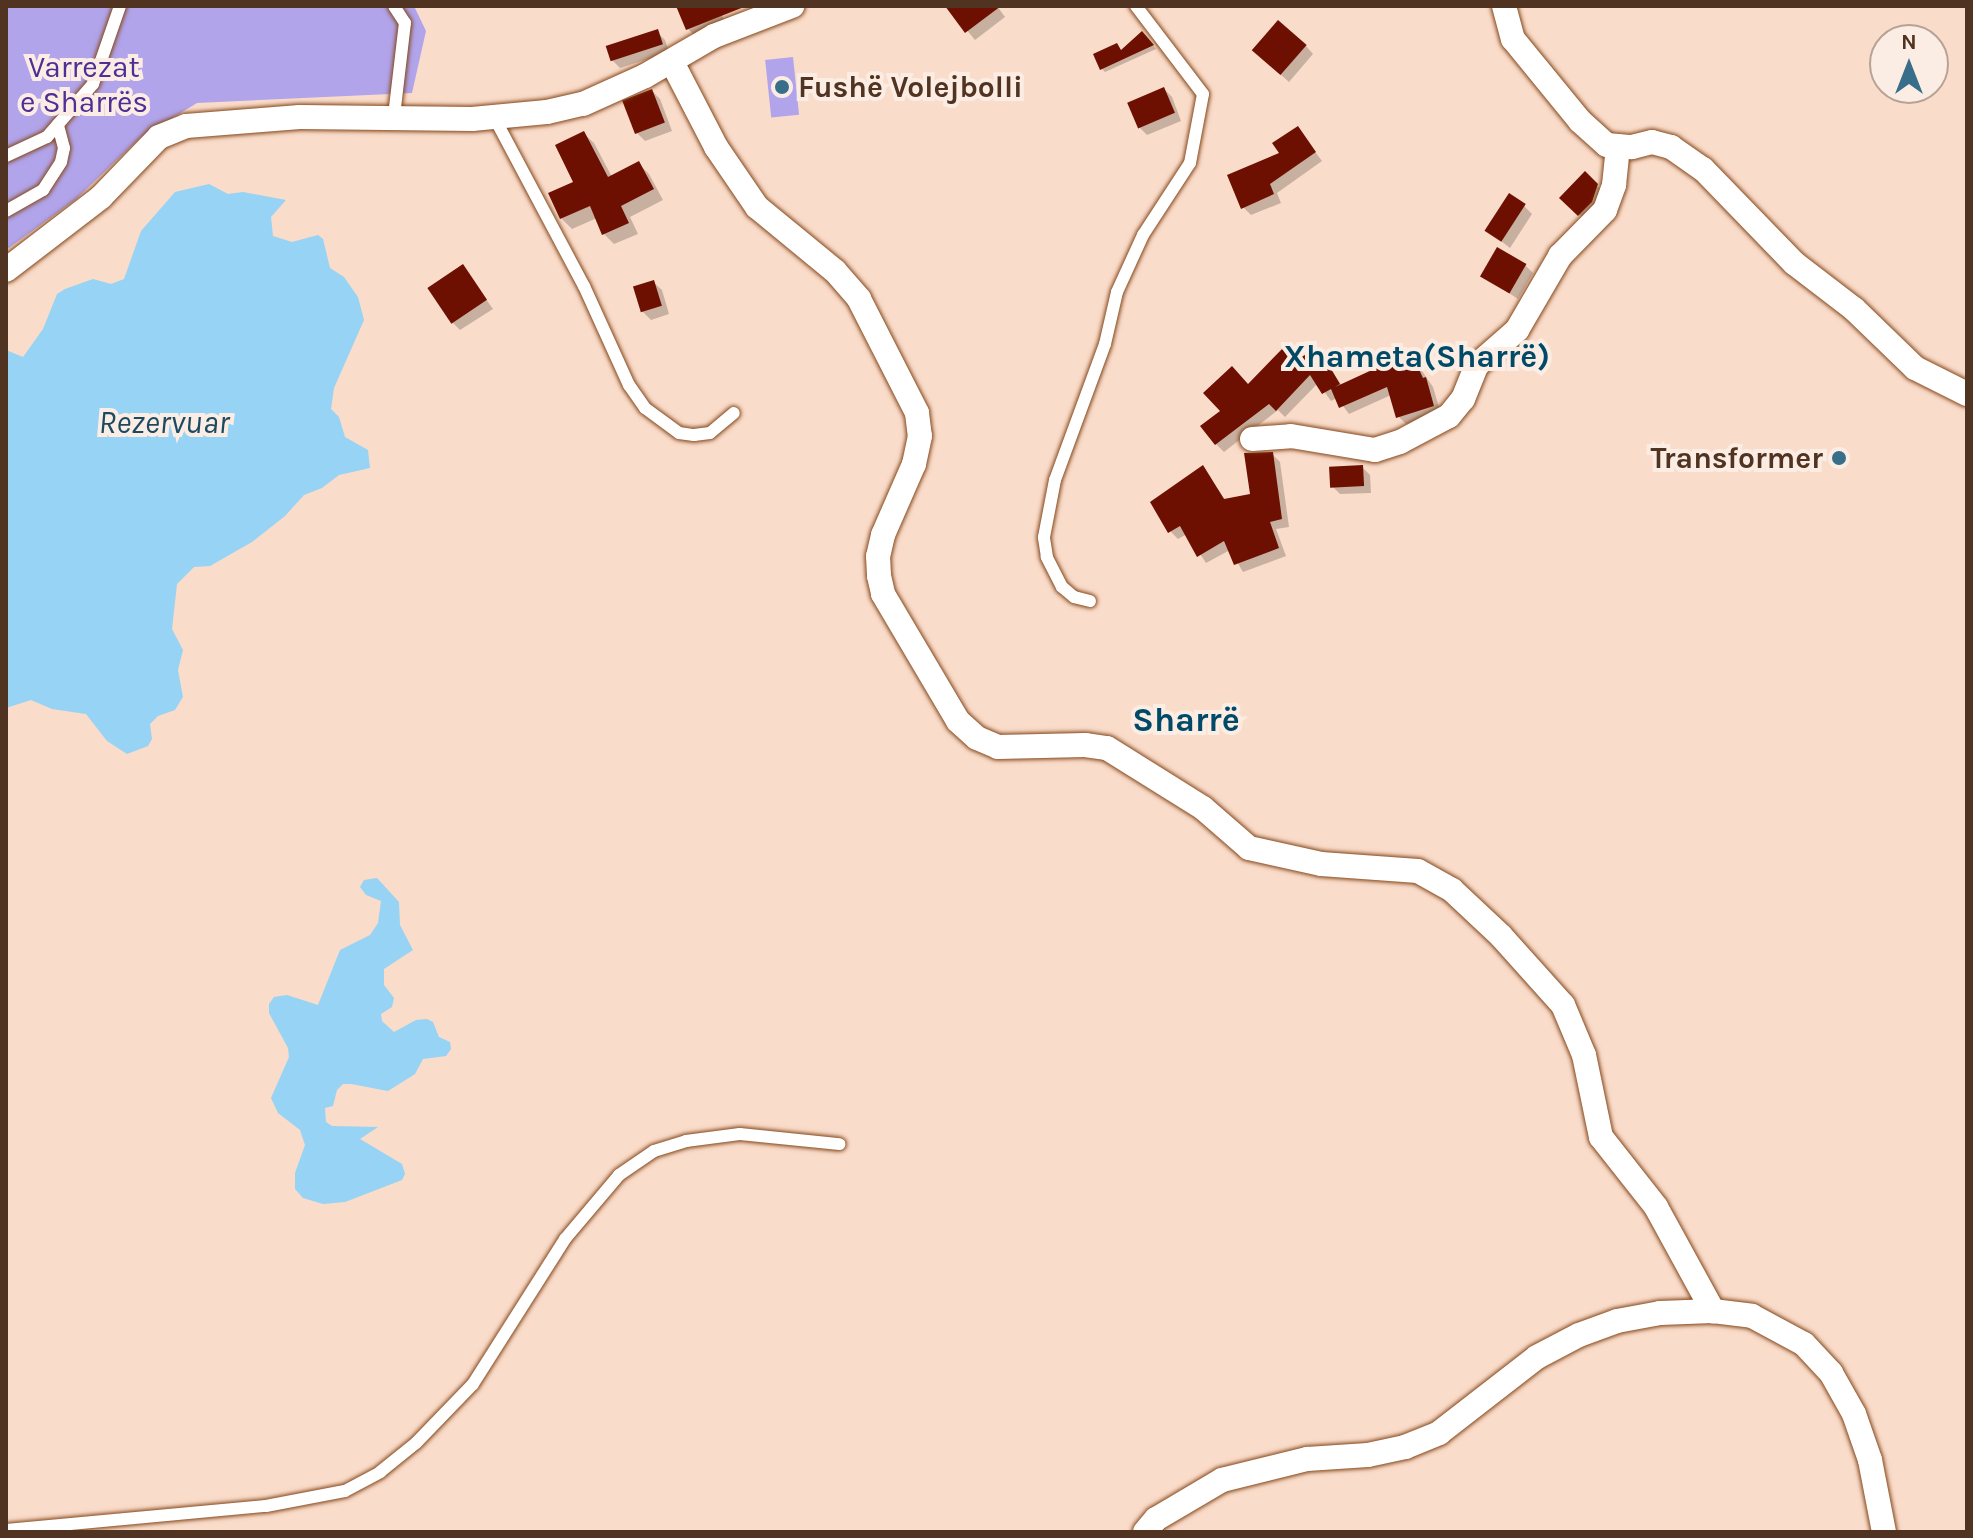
<!DOCTYPE html>
<html>
<head>
<meta charset="utf-8">
<style>
  body { margin:0 }
  #map { position:relative; width:1973px; height:1538px; overflow:hidden; background:#fadcca; font-family:Karla,sans-serif }
  div>[style] { position:absolute }
  [style*='--x'] { left:calc(var(--x)*1px); top:calc(var(--y)*1px); width:calc(var(--w)*1px); rotate:calc(var(--a)*1deg) }
  .green>* { inset:0; background:#b1a4eb; transform-origin:0 0 }
  .water>* { inset:0; background:#96d3f4 }
  .shadow>* { inset:0; background:#0003 }
  .building>* { inset:0; background:#6d1001; transform-origin:0 0 }
  .roads { filter:drop-shadow(0 0 2px #85471a) drop-shadow(0 0 2px #85471a) }
  .lane>* { height:12px; margin:-6px; padding:0 6px; transform-origin:6px; border-radius:6px; background:#fff }
  .street>* { height:24px; margin:-12px; padding:0 12px; transform-origin:12px; border-radius:12px; background:#fff }
  .dots>* { width:22px; height:22px; translate:-50% -50%; box-sizing:border-box; border:4px solid #fcede4; border-radius:50% }
  span { translate:-50% -50%; white-space:nowrap; text-align:center; line-height:1.15; -webkit-text-stroke:8px #fcede4; paint-order:stroke }
  .park-label { font-size:30px; color:#4f2e95 }
  .poi-label { font-size:30px; color:#503321; font-weight:700 }
  .left { translate:0 -50%; text-align:left }
  .right { translate:-100% -50%; text-align:right }
  .neighbourhood-label { font-size:32px; color:#004a67; font-weight:700 }
  .water-label { font-size:32px; color:#1b4a61; font-style:italic }
  .quarter-label { font-size:34px; color:#004a67; font-weight:700 }
  .frame { position:absolute; inset:0; border:8px solid #503321; pointer-events:none }
  .north { position:absolute; left:1869px; top:24px; width:80px; height:80px; box-sizing:border-box; background:#fcede4; border:2px solid #b7a396; border-radius:50%; rotate:0deg; font-size:22px; font-weight:700; line-height:32px; text-align:center; color:#503321 }
  .north::after { content:''; display:block; margin:auto; width:28px; height:36px; background:#386e8a; clip-path:polygon(50% 0,100% 100%,50% 72%,0 100%) }
</style>
</head>
<body>
<div id="map">
  <div class="green">
    <div style="clip-path:polygon(6px 6px,414px 6px,426px 31px,412px 93px,197px 103px,141px 137px,75px 200px,6px 250px)"></div>
    <div style="left:793px;top:57px;width:58px;height:28px;rotate:84deg"></div>
  </div>
  <div class="water">
    <div style="clip-path:polygon(209px 184px,228px 194px,243px 192px,286px 200px,271px 217px,273px 236px,292px 242px,318px 235px,323px 239px,330px 268px,344px 277px,358px 297px,364px 320px,334px 388px,331px 409px,339px 417px,345px 437px,368px 450px,370px 468px,339px 475px,322px 488px,304px 495px,285px 516px,252px 542px,210px 566px,194px 567px,177px 584px,172px 629px,183px 650px,178px 670px,183px 697px,175px 710px,158px 716px,150px 724px,152px 739px,148px 746px,127px 754px,107px 741px,86px 714px,52px 709px,31px 700px,6px 708px,6px 350px,23px 357px,43px 329px,57px 294px,65px 289px,93px 279px,111px 284px,124px 279px,141px 231px,175px 192px)"></div>
    <div style="clip-path:polygon(377px 878px,399px 902px,400px 925px,413px 950px,384px 969px,384px 985px,394px 998px,392px 1007px,381px 1014px,382px 1021px,394px 1032px,416px 1020px,427px 1019px,433px 1022px,439px 1037px,450px 1042px,451px 1049px,446px 1056px,423px 1059px,415px 1074px,388px 1091px,351px 1084px,343px 1084px,337px 1090px,333px 1106px,325px 1108px,326px 1122px,332px 1126px,378px 1127px,360px 1139px,402px 1164px,405px 1174px,402px 1180px,345px 1202px,323px 1204px,303px 1198px,295px 1189px,295px 1173px,305px 1145px,300px 1130px,278px 1113px,271px 1098px,289px 1057px,288px 1048px,269px 1013px,269px 1004px,274px 997px,287px 995px,318px 1005px,340px 950px,370px 935px,378px 923px,381px 901px,366px 895px,360px 887px,364px 880px)"></div>
  </div>
  <div class="shadow">
    <div style="clip-path:polygon(678px 6px,718px 6px,726px 25px,696px 37px,688px 29px)"></div>
    <div style="clip-path:polygon(947px 6px,997px 6px,1005px 17px,975px 40px)"></div>
    <div style="clip-path:polygon(657px 32px,665px 40px,669px 52px,620px 68px,612px 60px)"></div>
    <div style="clip-path:polygon(1142px 33px,1156px 49px,1105px 72px,1102px 69px)"></div>
    <div style="clip-path:polygon(1306px 46px,1313px 54px,1289px 82px,1262px 58px)"></div>
    <div style="clip-path:polygon(1164px 89px,1172px 97px,1181px 121px,1147px 135px,1139px 127px)"></div>
    <div style="clip-path:polygon(652px 91px,660px 99px,672px 131px,645px 141px,637px 133px)"></div>
    <div style="clip-path:polygon(1297px 128px,1322px 161px,1277px 193px,1281px 203px,1251px 215px,1243px 207px)"></div>
    <div style="clip-path:polygon(583px 133px,594px 143px,612px 177px,639px 164px,649px 174px,663px 200px,630px 217px,638px 234px,614px 244px,604px 234px,597px 218px,572px 229px,561px 218px,576px 183px)"></div>
    <div style="clip-path:polygon(1585px 174px,1605px 194px,1587px 222px,1562px 198px)"></div>
    <div style="clip-path:polygon(1524px 206px,1532px 214px,1510px 248px,1488px 231px)"></div>
    <div style="clip-path:polygon(1525px 265px,1533px 273px,1518px 299px,1483px 276px)"></div>
    <div style="clip-path:polygon(462px 266px,493px 309px,460px 330px,452px 322px)"></div>
    <div style="clip-path:polygon(653px 282px,662px 290px,669px 314px,651px 320px,643px 312px)"></div>
    <div style="clip-path:polygon(1318px 350px,1342px 386px,1411px 355px,1433px 387px,1441px 414px,1406px 424px,1398px 416px,1391px 395px,1349px 414px,1337px 398px,1331px 401px,1318px 383px,1285px 417px,1278px 410px,1224px 452px,1216px 444px,1249px 386px)"></div>
    <div style="clip-path:polygon(1272px 454px,1280px 462px,1289px 527px,1276px 529px,1286px 556px,1243px 572px,1230px 550px,1206px 563px,1187px 534px,1178px 539px,1170px 531px,1203px 468px,1226px 501px,1252px 496px)"></div>
    <div style="clip-path:polygon(1362px 467px,1370px 475px,1371px 493px,1340px 494px,1332px 486px)"></div>
  </div>
  <div class="building">
    <div style="clip-path:polygon(676px 6px,744px 6px,744px 7px,686px 30px)"></div>
    <div style="clip-path:polygon(945px 6px,1001px 6px,965px 33px)"></div>
    <div style="left:1278px;top:20px;width:38px;height:40px;rotate:41deg"></div>
    <div style="left:658px;top:29px;width:16px;height:55px;rotate:72deg"></div>
    <div style="clip-path:polygon(1142px 31px,1154px 45px,1100px 70px,1093px 54px,1117px 43px,1121px 50px)"></div>
    <div style="left:1164px;top:87px;width:28px;height:40px;rotate:67deg"></div>
    <div style="left:652px;top:89px;width:36px;height:32px;rotate:69deg"></div>
    <div style="clip-path:polygon(1298px 126px,1316px 152px,1270px 184px,1274px 194px,1241px 209px,1227px 175px,1279px 153px,1272px 143px)"></div>
    <div style="clip-path:polygon(584px 131px,608px 177px,639px 161px,654px 189px,621px 206px,629px 223px,602px 235px,590px 206px,560px 219px,548px 193px,573px 182px,555px 145px)"></div>
    <div style="clip-path:polygon(1585px 171px,1598px 184px,1592px 202px,1578px 216px,1559px 198px)"></div>
    <div style="left:1509px;top:193px;width:20px;height:45px;rotate:33deg"></div>
    <div style="left:1497px;top:247px;width:34px;height:34px;rotate:30deg"></div>
    <div style="left:463px;top:264px;width:43px;height:43px;rotate:56deg"></div>
    <div style="left:654px;top:280px;width:27px;height:22px;rotate:73deg"></div>
    <div style="clip-path:polygon(1318px 347px,1340px 384px,1335px 387px,1411px 352px,1423px 378px,1426px 377px,1434px 406px,1396px 418px,1387px 387px,1339px 408px,1331px 389px,1322px 394px,1310px 375px,1276px 411px,1269px 404px,1215px 445px,1200px 426px,1220px 411px,1203px 393px,1232px 366px,1248px 384px,1282px 349px,1295px 361px)"></div>
    <div style="clip-path:polygon(1273px 452px,1282px 519px,1270px 522px,1279px 548px,1234px 565px,1224px 541px,1197px 557px,1180px 526px,1168px 533px,1150px 502px,1203px 465px,1224px 499px,1250px 494px,1244px 453px)"></div>
    <div style="left:1363px;top:465px;width:21px;height:34px;rotate:87deg"></div>
  </div>
  <div class="roads">
    <div class="lane">
      <div style="--x:394;--y:116;--w:94;--a:-83.3"></div>
      <div style="--x:405;--y:23;--w:20;--a:-123"></div>
      <div style="--x:494;--y:117;--w:191;--a:62"></div>
      <div style="--x:584;--y:286;--w:109;--a:65.6"></div>
      <div style="--x:629;--y:385;--w:28;--a:55"></div>
      <div style="--x:645;--y:408;--w:42;--a:36.3"></div>
      <div style="--x:679;--y:433;--w:15;--a:8"></div>
      <div style="--x:694;--y:435;--w:16;--a:-7"></div>
      <div style="--x:710;--y:433;--w:31;--a:-40"></div>
      <div style="--x:6;--y:156;--w:45;--a:-24.9"></div>
      <div style="--x:47;--y:137;--w:70;--a:-49"></div>
      <div style="--x:93;--y:84;--w:83;--a:-70.9"></div>
      <div style="--x:6;--y:211;--w:43;--a:-29.6"></div>
      <div style="--x:43;--y:190;--w:33;--a:-57"></div>
      <div style="--x:61;--y:162;--w:14;--a:-78"></div>
      <div style="--x:64;--y:148;--w:24;--a:-105"></div>
      <div style="--x:1090;--y:601;--w:16;--a:-166"></div>
      <div style="--x:1074;--y:597;--w:16;--a:-140"></div>
      <div style="--x:1062;--y:587;--w:34;--a:-117"></div>
      <div style="--x:1047;--y:557;--w:20;--a:-99"></div>
      <div style="--x:1044;--y:537;--w:58;--a:-79.1"></div>
      <div style="--x:1055;--y:480;--w:145;--a:-69.8"></div>
      <div style="--x:1105;--y:344;--w:53;--a:-77"></div>
      <div style="--x:1117;--y:292;--w:63;--a:-65.5"></div>
      <div style="--x:1143;--y:235;--w:86;--a:-56.9"></div>
      <div style="--x:1190;--y:163;--w:70;--a:-79.3"></div>
      <div style="--x:1203;--y:94;--w:111;--a:-127.3"></div>
      <div style="--x:6;--y:1530;--w:261;--a:-5.3"></div>
      <div style="--x:266;--y:1506;--w:80;--a:-10.8"></div>
      <div style="--x:345;--y:1491;--w:40;--a:-28"></div>
      <div style="--x:380;--y:1472;--w:46;--a:-38.9"></div>
      <div style="--x:416;--y:1443;--w:82;--a:-46"></div>
      <div style="--x:473;--y:1384;--w:172;--a:-57.6"></div>
      <div style="--x:565;--y:1239;--w:84;--a:-49.8"></div>
      <div style="--x:619;--y:1175;--w:42;--a:-34.4"></div>
      <div style="--x:654;--y:1151;--w:34;--a:-17"></div>
      <div style="--x:686;--y:1141;--w:54;--a:-7.4"></div>
      <div style="--x:740;--y:1134;--w:100;--a:5.8"></div>
    </div>
    <div class="street">
      <div style="--x:1504;--y:6;--w:34;--a:75"></div>
      <div style="--x:1513;--y:39;--w:106;--a:50.7"></div>
      <div style="--x:1580;--y:121;--w:36;--a:42"></div>
      <div style="--x:1607;--y:145;--w:25;--a:5"></div>
      <div style="--x:1632;--y:147;--w:21;--a:-14"></div>
      <div style="--x:1652;--y:142;--w:20;--a:15"></div>
      <div style="--x:1671;--y:147;--w:39;--a:35"></div>
      <div style="--x:1703;--y:169;--w:131;--a:45.9"></div>
      <div style="--x:1794;--y:263;--w:76;--a:37.5"></div>
      <div style="--x:1854;--y:309;--w:85;--a:44"></div>
      <div style="--x:1915;--y:368;--w:58;--a:26.6"></div>
      <div style="--x:672;--y:62;--w:96;--a:62.6"></div>
      <div style="--x:716;--y:147;--w:73;--a:55.7"></div>
      <div style="--x:757;--y:207;--w:101;--a:39.4"></div>
      <div style="--x:835;--y:271;--w:37;--a:49"></div>
      <div style="--x:859;--y:299;--w:128;--a:63"></div>
      <div style="--x:917;--y:413;--w:23;--a:83"></div>
      <div style="--x:920;--y:436;--w:29;--a:102"></div>
      <div style="--x:914;--y:464;--w:77;--a:113.6"></div>
      <div style="--x:883;--y:535;--w:22;--a:103"></div>
      <div style="--x:878;--y:556;--w:20;--a:87"></div>
      <div style="--x:879;--y:576;--w:18;--a:77"></div>
      <div style="--x:883;--y:594;--w:147;--a:59.4"></div>
      <div style="--x:958;--y:721;--w:25;--a:42"></div>
      <div style="--x:977;--y:738;--w:23;--a:23"></div>
      <div style="--x:998;--y:747;--w:87;--a:-1.3"></div>
      <div style="--x:1085;--y:745;--w:22;--a:8"></div>
      <div style="--x:1107;--y:748;--w:113;--a:32"></div>
      <div style="--x:1203;--y:808;--w:61;--a:41"></div>
      <div style="--x:1249;--y:848;--w:74;--a:12.5"></div>
      <div style="--x:1321;--y:864;--w:97;--a:4.1"></div>
      <div style="--x:1418;--y:871;--w:39;--a:29"></div>
      <div style="--x:1452;--y:890;--w:67;--a:43.2"></div>
      <div style="--x:1501;--y:936;--w:93;--a:48.1"></div>
      <div style="--x:1563;--y:1005;--w:54;--a:67.2"></div>
      <div style="--x:1584;--y:1055;--w:84;--a:78.3"></div>
      <div style="--x:1601;--y:1137;--w:89;--a:51.8"></div>
      <div style="--x:1656;--y:1207;--w:119;--a:61.3"></div>
      <div style="--x:6;--y:270;--w:120;--a:-37.5"></div>
      <div style="--x:101;--y:197;--w:83;--a:-46"></div>
      <div style="--x:159;--y:137;--w:29;--a:-22"></div>
      <div style="--x:186;--y:126;--w:114;--a:-4.5"></div>
      <div style="--x:300;--y:117;--w:172;--a:0.7"></div>
      <div style="--x:472;--y:119;--w:75;--a:-5.3"></div>
      <div style="--x:547;--y:112;--w:37;--a:-13"></div>
      <div style="--x:583;--y:104;--w:68;--a:-24.3"></div>
      <div style="--x:645;--y:76;--w:80;--a:-30.1"></div>
      <div style="--x:714;--y:36;--w:84;--a:-21"></div>
      <div style="--x:1252;--y:439;--w:39;--a:-4"></div>
      <div style="--x:1291;--y:436;--w:85;--a:9.5"></div>
      <div style="--x:1375;--y:450;--w:26;--a:-18"></div>
      <div style="--x:1400;--y:442;--w:55;--a:-28"></div>
      <div style="--x:1449;--y:416;--w:22;--a:-51"></div>
      <div style="--x:1463;--y:399;--w:35;--a:-68"></div>
      <div style="--x:1476;--y:366;--w:55;--a:-41.3"></div>
      <div style="--x:1517;--y:330;--w:86;--a:-59.8"></div>
      <div style="--x:1560;--y:256;--w:64;--a:-45.6"></div>
      <div style="--x:1605;--y:210;--w:27;--a:-70"></div>
      <div style="--x:1614;--y:185;--w:39;--a:-84"></div>
      <div style="--x:1145;--y:1532;--w:17;--a:-50"></div>
      <div style="--x:1156;--y:1519;--w:77;--a:-30.6"></div>
      <div style="--x:1222;--y:1480;--w:88;--a:-13.9"></div>
      <div style="--x:1307;--y:1459;--w:61;--a:-3.8"></div>
      <div style="--x:1368;--y:1455;--w:38;--a:-12"></div>
      <div style="--x:1405;--y:1447;--w:37;--a:-22"></div>
      <div style="--x:1439;--y:1433;--w:124;--a:-37.8"></div>
      <div style="--x:1537;--y:1357;--w:47;--a:-27.6"></div>
      <div style="--x:1579;--y:1335;--w:40;--a:-20.2"></div>
      <div style="--x:1617;--y:1321;--w:44;--a:-10.5"></div>
      <div style="--x:1660;--y:1313;--w:53;--a:-2.2"></div>
      <div style="--x:1713;--y:1311;--w:39;--a:7"></div>
      <div style="--x:1752;--y:1316;--w:59;--a:28.3"></div>
      <div style="--x:1804;--y:1344;--w:40;--a:47"></div>
      <div style="--x:1831;--y:1373;--w:47;--a:60.7"></div>
      <div style="--x:1854;--y:1414;--w:49;--a:70.8"></div>
      <div style="--x:1870;--y:1460;--w:73;--a:79"></div>
    </div>
  </div>
  <div class="dots">
    <div style="left:782px;top:87px;background:#386e8a"></div>
    <div style="left:1839px;top:458px;background:#386e8a"></div>
  </div>
  <div class="park-label">
    <span style="left:84px;top:84px">Varrezat<br>e Sharrës</span>
  </div>
  <div class="poi-label">
    <span class="left" style="left:798px;top:87px">Fushë Volejbolli</span>
    <span class="right" style="left:1823px;top:458px">Transformer</span>
  </div>
  <div class="neighbourhood-label">
    <span style="left:1417px;top:357px">Xhameta(Sharrë)</span>
  </div>
  <div class="water-label">
    <span style="left:164px;top:423px">Rezervuar</span>
  </div>
  <div class="quarter-label">
    <span style="left:1186px;top:721px">Sharrë</span>
  </div>
  <div class="frame"></div>
  <div class="north">N</div>
</div>
</body>
</html>
